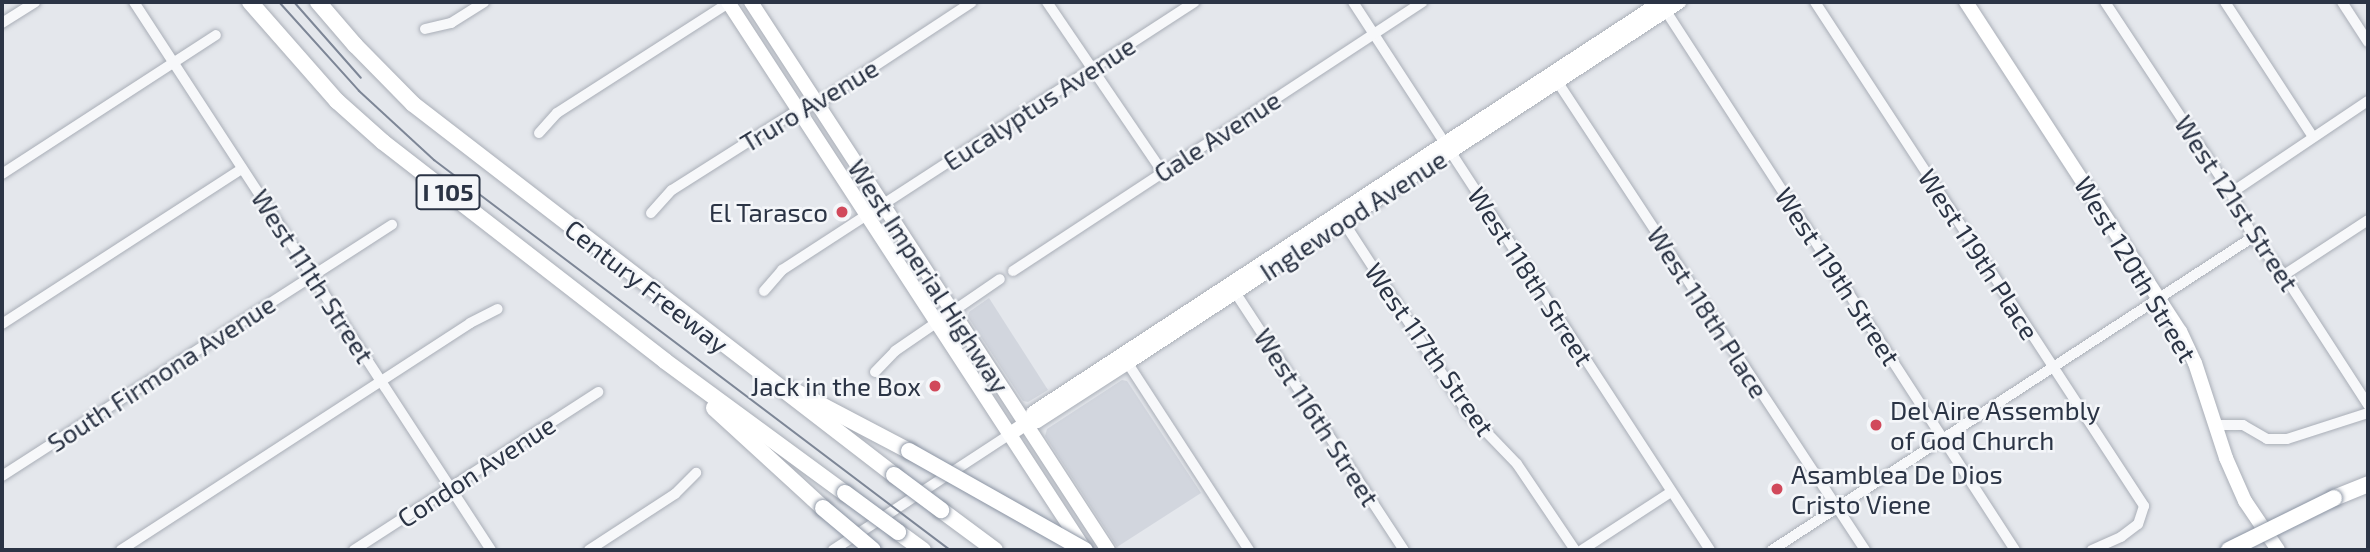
<!DOCTYPE html>
<html>
<head>
<meta charset="utf-8">
<style>
  body { margin:0 }
  #map { position:relative; width:2370px; height:552px; overflow:hidden; background:#e4e7ec; font-family:"Exo 2",sans-serif }
  div>[style] { position:absolute }
  [style*='--x'] { left:calc(var(--x)*1px); top:calc(var(--y)*1px); width:calc(var(--w)*1px); rotate:calc(var(--a)*1deg) }
  .built>* { inset:0; background:#d2d6de }
  .roads { filter:drop-shadow(0 0 2px #a9aeb7) drop-shadow(0 0 2px #a9aeb7) }
  .minor>* { height:10px; margin:-5px; padding:0 5px; transform-origin:5px; border-radius:5px; background:#f7f8fa }
  .major>* { height:14px; margin:-7px; padding:0 7px; transform-origin:7px; border-radius:7px; background:#fff }
  .highway>* { height:16px; margin:-8px; padding:0 8px; transform-origin:8px; border-radius:8px; background:#fff }
  .tram>* { height:2px; margin:-1px; padding:0 1px; transform-origin:1px; border-radius:1px; background:#7d8696 }
  .bridges { filter:drop-shadow(0 0 2px #8b94a3) drop-shadow(0 0 2px #8b94a3) }
  .highway-bridge>* { height:16px; margin:-8px; padding:0 8px; transform-origin:8px; border-radius:8px; background:#fff }
  .dots>* { width:19px; height:19px; translate:-50% -50%; box-sizing:border-box; border:4px solid #f4f6f9; border-radius:50% }
  span { translate:-50% -50%; white-space:nowrap; text-align:center; line-height:1.15; -webkit-text-stroke:5px #f4f6f9; paint-order:stroke }
  .shield-label span { padding:2px 5px; background:#f4f6f9; border:2px solid; border-radius:5px; -webkit-text-stroke-width:0 }
  .shield-label { font-size:24px; color:#2b3445; font-weight:700 }
  .street-label { font-size:26px; color:#2b3445 }
  .poi-label { font-size:26px; color:#2b3445 }
  .right { translate:-100% -50%; text-align:right }
  .left { translate:0 -50%; text-align:left }
  .frame { position:absolute; inset:0; border:4px solid #2b3445; pointer-events:none }
</style>
</head>
<body>
<div id="map">
  <div class="built">
    <div style="clip-path:polygon(989px 298px,1048px 390px,1028px 402px,1023px 401px,968px 317px,969px 312px)"></div>
    <div style="clip-path:polygon(1122px 380px,1127px 381px,1201px 493px,1117px 547px,1045px 436px,1047px 429px)"></div>
  </div>
  <div class="roads">
    <div class="minor">
      <div style="--x:134;--y:2;--w:654;--a:56.92"></div>
      <div style="--x:1047;--y:2;--w:204;--a:55.8"></div>
      <div style="--x:1353;--y:2;--w:654;--a:56.92"></div>
      <div style="--x:1815;--y:2;--w:602;--a:56.86"></div>
      <div style="--x:2144;--y:506;--w:19;--a:108"></div>
      <div style="--x:2138;--y:524;--w:21;--a:143"></div>
      <div style="--x:2121;--y:537;--w:32;--a:156"></div>
      <div style="--x:2105;--y:2;--w:229;--a:56.6"></div>
      <div style="--x:2231;--y:193;--w:49;--a:63.4"></div>
      <div style="--x:2253;--y:237;--w:49;--a:50.8"></div>
      <div style="--x:2284;--y:275;--w:155;--a:57.1"></div>
      <div style="--x:2225;--y:2;--w:161;--a:56.9"></div>
      <div style="--x:2342;--y:2;--w:48;--a:57"></div>
      <div style="--x:1662;--y:5;--w:649;--a:57.07"></div>
      <div style="--x:2;--y:23;--w:39;--a:-32"></div>
      <div style="--x:425;--y:29;--w:27;--a:-13"></div>
      <div style="--x:451;--y:23;--w:39;--a:-32"></div>
      <div style="--x:1555;--y:78;--w:565;--a:56.7"></div>
      <div style="--x:539;--y:133;--w:27;--a:-48"></div>
      <div style="--x:557;--y:113;--w:206;--a:-32.7"></div>
      <div style="--x:2;--y:174;--w:255;--a:-33"></div>
      <div style="--x:2231;--y:193;--w:165;--a:-33.9"></div>
      <div style="--x:651;--y:213;--w:31;--a:-48"></div>
      <div style="--x:672;--y:190;--w:149;--a:-32.4"></div>
      <div style="--x:798;--y:110;--w:27;--a:-22"></div>
      <div style="--x:823;--y:100;--w:178;--a:-33.3"></div>
      <div style="--x:1341;--y:218;--w:231;--a:57"></div>
      <div style="--x:1467;--y:412;--w:72;--a:46.1"></div>
      <div style="--x:1517;--y:464;--w:104;--a:56"></div>
      <div style="--x:1013;--y:271;--w:490;--a:-33.3"></div>
      <div style="--x:2284;--y:275;--w:100;--a:-33.2"></div>
      <div style="--x:1233;--y:289;--w:312;--a:56.8"></div>
      <div style="--x:764;--y:291;--w:28;--a:-49"></div>
      <div style="--x:782;--y:270;--w:492;--a:-33"></div>
      <div style="--x:2;--y:324;--w:286;--a:-32.9"></div>
      <div style="--x:1125;--y:359;--w:228;--a:57"></div>
      <div style="--x:875;--y:372;--w:29;--a:-46"></div>
      <div style="--x:895;--y:351;--w:127;--a:-34.4"></div>
      <div style="--x:2214;--y:425;--w:29;--a:0"></div>
      <div style="--x:2243;--y:425;--w:28;--a:30"></div>
      <div style="--x:2267;--y:439;--w:20;--a:0"></div>
      <div style="--x:2287;--y:439;--w:85;--a:-17.8"></div>
      <div style="--x:2;--y:476;--w:464;--a:-32.8"></div>
      <div style="--x:121;--y:550;--w:416;--a:-33"></div>
      <div style="--x:470;--y:323;--w:31;--a:-27"></div>
      <div style="--x:354;--y:550;--w:291;--a:-32.9"></div>
      <div style="--x:589;--y:550;--w:103;--a:-33.1"></div>
      <div style="--x:675;--y:494;--w:30;--a:-45"></div>
      <div style="--x:833;--y:550;--w:212;--a:-33.2"></div>
      <div style="--x:1582;--y:550;--w:106;--a:-33.1"></div>
      <div style="--x:1772;--y:550;--w:574;--a:-33.05"></div>
    </div>
    <div class="major">
      <div style="--x:728;--y:2;--w:654;--a:56.92"></div>
      <div style="--x:751;--y:2;--w:654;--a:56.92"></div>
      <div style="--x:1966;--y:2;--w:392;--a:57"></div>
      <div style="--x:2180;--y:331;--w:35;--a:65"></div>
      <div style="--x:2195;--y:363;--w:100;--a:71.9"></div>
      <div style="--x:2226;--y:458;--w:47;--a:66.2"></div>
      <div style="--x:2245;--y:501;--w:59;--a:56"></div>
      <div style="--x:1033;--y:413;--w:751;--a:-33.2"></div>
      <div style="--x:1010;--y:434;--w:18;--a:-34"></div>
      <div style="--x:1025;--y:424;--w:12;--a:-14"></div>
      <div style="--x:1037;--y:421;--w:107;--a:-32.8"></div>
      <div style="--x:1127;--y:363;--w:660;--a:-33.18"></div>
    </div>
    <div class="highway">
      <div style="--x:250;--y:2;--w:132;--a:48.7"></div>
      <div style="--x:337;--y:101;--w:62;--a:41.7"></div>
      <div style="--x:383;--y:142;--w:357;--a:37.8"></div>
      <div style="--x:665;--y:361;--w:223;--a:36.3"></div>
      <div style="--x:318;--y:2;--w:57;--a:49.3"></div>
      <div style="--x:355;--y:45;--w:83;--a:45.5"></div>
      <div style="--x:413;--y:104;--w:607;--a:37.64"></div>
      <div style="--x:793;--y:390;--w:131;--a:27.7"></div>
      <div style="--x:714;--y:408;--w:148;--a:42.5"></div>
      <div style="--x:2334;--y:498;--w:37;--a:-22"></div>
      <div style="--x:941;--y:510;--w:67;--a:36.5"></div>
      <div style="--x:898;--y:532;--w:31;--a:36"></div>
    </div>
  </div>
  <div class="tram">
    <div style="--x:279;--y:2;--w:120;--a:48"></div>
    <div style="--x:359;--y:91;--w:102;--a:42.6"></div>
    <div style="--x:434;--y:160;--w:647;--a:37.08"></div>
    <div style="--x:294;--y:2;--w:101;--a:48.6"></div>
  </div>
  <div class="bridges">
    <div class="highway-bridge">
      <div style="--x:909;--y:451;--w:202;--a:29.4"></div>
      <div style="--x:894;--y:475;--w:59;--a:36.7"></div>
      <div style="--x:845;--y:493;--w:66;--a:36.3"></div>
      <div style="--x:823;--y:508;--w:65;--a:40"></div>
      <div style="--x:2229;--y:550;--w:117;--a:-26.3"></div>
    </div>
  </div>
  <div class="dots">
    <div style="left:842px;top:212px;background:#d1495b"></div>
    <div style="left:935px;top:386px;background:#d1495b"></div>
    <div style="left:1876px;top:425px;background:#d1495b"></div>
    <div style="left:1777px;top:489px;background:#d1495b"></div>
  </div>
  <div class="shield-label">
    <span style="left:448px;top:192px">I 105</span>
  </div>
  <div class="street-label">
    <span style="left:1039px;top:103px;rotate:-33deg">Eucalyptus Avenue</span>
    <span style="left:809px;top:105px;rotate:-31deg">Truro Avenue</span>
    <span style="left:1217px;top:136px;rotate:-33deg">Gale Avenue</span>
    <span style="left:2237px;top:203px;rotate:57deg">West 121st Street</span>
    <span style="left:1353px;top:215px;rotate:-33deg">Inglewood Avenue</span>
    <span style="left:1979px;top:254px;rotate:57deg">West 119th Place</span>
    <span style="left:2136px;top:269px;rotate:59deg">West 120th Street</span>
    <span style="left:313px;top:276px;rotate:57deg">West 111th Street</span>
    <span style="left:929px;top:276px;rotate:57deg">West Imperial Highway</span>
    <span style="left:1531px;top:276px;rotate:57deg">West 118th Street</span>
    <span style="left:1838px;top:276px;rotate:57deg">West 119th Street</span>
    <span style="left:647px;top:286px;rotate:38deg">Century Freeway</span>
    <span style="left:1708px;top:312px;rotate:57deg">West 118th Place</span>
    <span style="left:1430px;top:349px;rotate:55deg">West 117th Street</span>
    <span style="left:161px;top:373px;rotate:-33deg">South Firmona Avenue</span>
    <span style="left:1317px;top:417px;rotate:57deg">West 116th Street</span>
    <span style="left:476px;top:471px;rotate:-33deg">Condon Avenue</span>
  </div>
  <div class="poi-label">
    <span class="right" style="left:828px;top:212px">El Tarasco</span>
    <span class="right" style="left:921px;top:386px">Jack in the Box</span>
    <span class="left" style="left:1890px;top:425px">Del Aire Assembly<br>of God Church</span>
    <span class="left" style="left:1791px;top:489px">Asamblea De Dios<br>Cristo Viene</span>
  </div>
  <div class="frame"></div>
</div>
</body>
</html>
